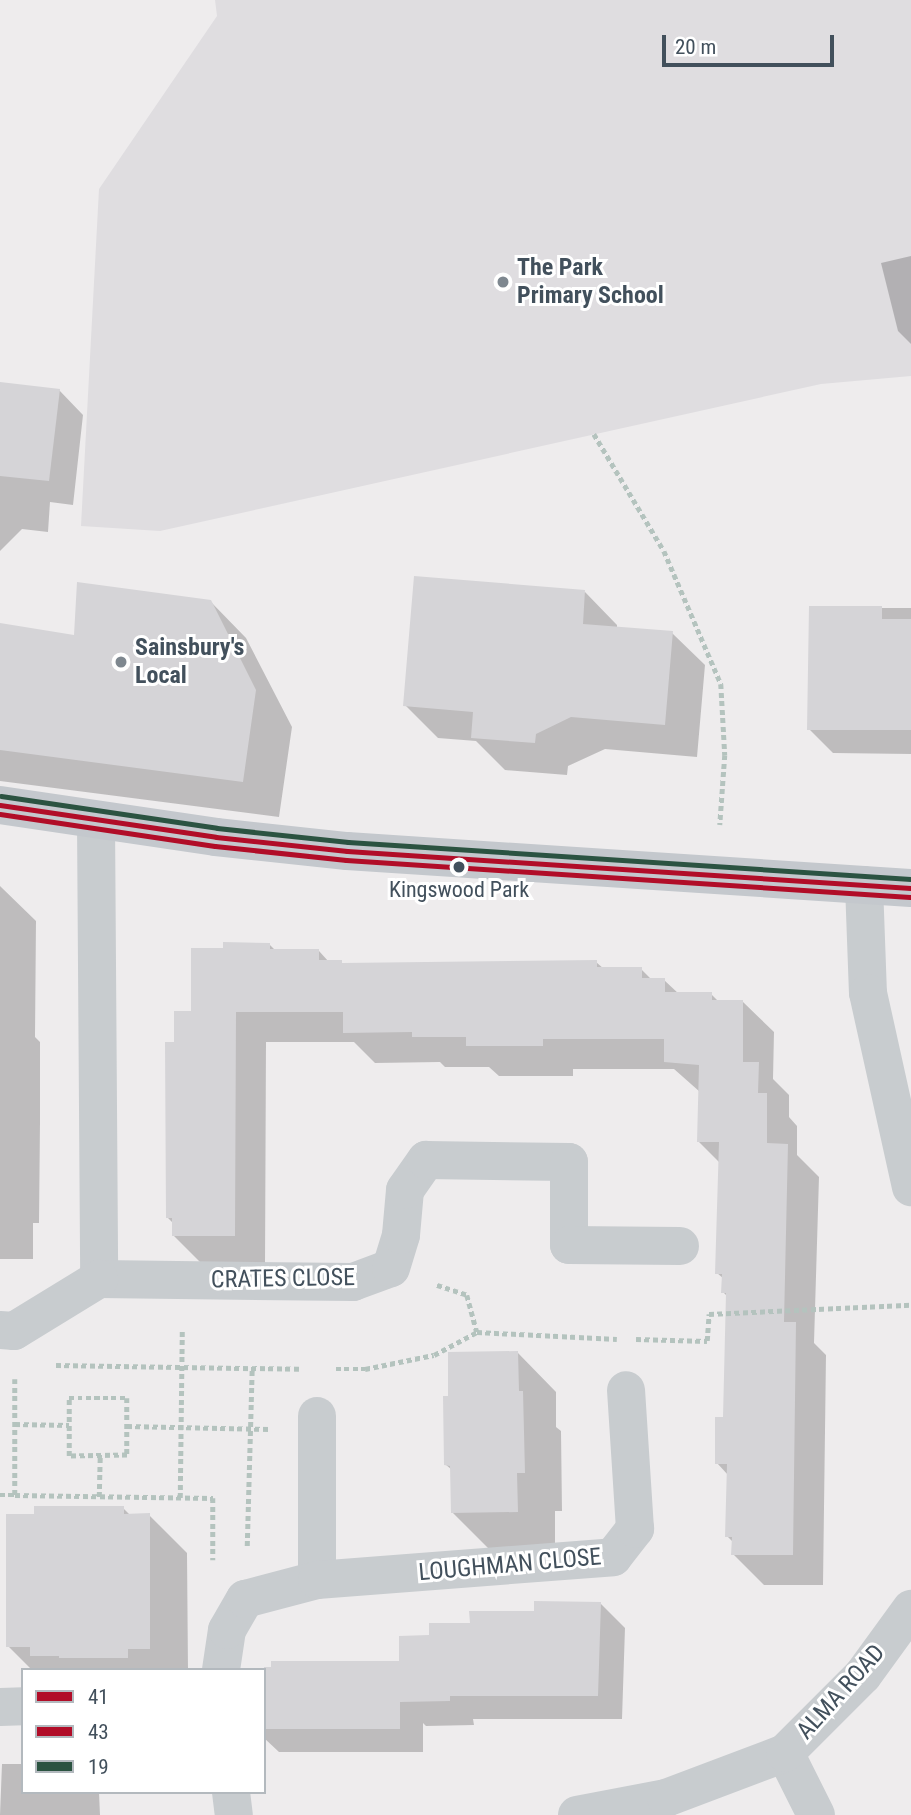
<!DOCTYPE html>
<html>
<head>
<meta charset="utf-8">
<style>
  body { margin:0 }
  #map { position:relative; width:911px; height:1815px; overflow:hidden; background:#eeeced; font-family:"Roboto Condensed",sans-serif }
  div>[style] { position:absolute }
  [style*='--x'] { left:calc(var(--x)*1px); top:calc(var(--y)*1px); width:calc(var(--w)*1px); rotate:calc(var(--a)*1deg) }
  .education>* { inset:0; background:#dfdde0 }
  .shadow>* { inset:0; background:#0003 }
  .building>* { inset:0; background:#d5d4d7 }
  .path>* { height:4.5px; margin-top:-2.25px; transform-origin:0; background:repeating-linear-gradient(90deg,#b4c3be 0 5px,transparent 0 8.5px) }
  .minor>* { height:38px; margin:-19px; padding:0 19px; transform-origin:19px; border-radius:19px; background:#c8cccf }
  .primary>* { height:38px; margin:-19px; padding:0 19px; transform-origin:19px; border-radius:19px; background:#c4c8cd }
  .bus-1>* { height:5px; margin:-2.5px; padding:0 2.5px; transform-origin:2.5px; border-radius:2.5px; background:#b10d28 }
  .bus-2>* { height:5px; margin:-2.5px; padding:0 2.5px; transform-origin:2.5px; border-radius:2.5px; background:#b10d28 }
  .bus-3>* { height:5px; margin:-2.5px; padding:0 2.5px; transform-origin:2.5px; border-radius:2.5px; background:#2b5341 }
  .dots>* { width:19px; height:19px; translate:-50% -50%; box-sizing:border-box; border:4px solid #fff; border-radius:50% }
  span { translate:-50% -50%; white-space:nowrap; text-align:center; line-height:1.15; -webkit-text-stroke:6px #fff; paint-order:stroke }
  .bus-label { font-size:22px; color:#42505c }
  .poi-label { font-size:24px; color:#42505c; font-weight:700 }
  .left { translate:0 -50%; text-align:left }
  .street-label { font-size:24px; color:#42505c }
  .legend { position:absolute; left:21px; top:1668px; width:245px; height:126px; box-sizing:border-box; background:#fff; border:2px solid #b3b9be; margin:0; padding:9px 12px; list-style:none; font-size:21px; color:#42505c }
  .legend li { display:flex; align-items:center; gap:14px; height:35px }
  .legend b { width:35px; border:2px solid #b3b9be }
  .scale { position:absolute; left:662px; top:35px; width:172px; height:32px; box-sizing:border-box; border:4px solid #42505c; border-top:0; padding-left:9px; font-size:21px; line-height:24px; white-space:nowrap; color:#42505c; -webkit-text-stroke:5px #fff; paint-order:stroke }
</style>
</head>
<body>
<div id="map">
  <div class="education">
    <div style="clip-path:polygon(215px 0,911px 0,911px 376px,821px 384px,160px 531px,81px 526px,99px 189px,217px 16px)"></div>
  </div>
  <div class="shadow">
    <div style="clip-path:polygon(911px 256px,911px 344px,898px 331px,881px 263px)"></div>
    <div style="clip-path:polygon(0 384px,59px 390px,83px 415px,73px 505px,50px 502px,48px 532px,22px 529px,0 551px)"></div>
    <div style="clip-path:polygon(585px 592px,617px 625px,617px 629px,672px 633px,705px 665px,697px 757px,605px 749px,568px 766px,567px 775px,505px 770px,476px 741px,438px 738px,405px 705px)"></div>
    <div style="clip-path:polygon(210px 601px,246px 638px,292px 727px,279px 817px,0 781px,0 626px,76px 637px)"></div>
    <div style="clip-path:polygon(810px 608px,911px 608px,911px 754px,833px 753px,809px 729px)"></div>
    <div style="clip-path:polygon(0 886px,36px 921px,35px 1037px,40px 1042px,40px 1122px,39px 1223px,33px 1223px,33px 1259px,0 1259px)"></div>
    <div style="clip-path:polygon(269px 944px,276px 951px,319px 951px,329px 962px,344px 964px,596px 962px,604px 969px,641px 969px,652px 980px,664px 980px,679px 994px,711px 994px,719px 1002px,743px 1002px,774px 1032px,773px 1079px,789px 1095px,789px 1117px,797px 1126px,797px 1155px,819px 1177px,814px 1343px,826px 1355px,823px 1585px,764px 1585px,733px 1554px,733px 1542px,727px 1536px,728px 1475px,717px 1463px,724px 1419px,728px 1297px,723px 1292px,724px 1279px,717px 1273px,720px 1163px,699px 1142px,700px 1092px,674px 1069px,573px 1069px,573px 1076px,499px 1076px,489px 1067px,445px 1067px,440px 1062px,375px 1063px,354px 1042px,266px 1042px,265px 1267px,205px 1267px,174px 1236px,174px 1224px,168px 1218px,176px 1043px,224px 950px)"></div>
    <div style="clip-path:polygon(518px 1353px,556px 1392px,556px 1427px,561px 1431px,562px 1511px,555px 1511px,555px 1550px,491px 1551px,452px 1512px,452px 1470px,445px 1464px,450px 1398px)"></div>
    <div style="clip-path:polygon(123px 1508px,131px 1516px,149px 1515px,187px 1553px,188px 1670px,32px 1670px,8px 1646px)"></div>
    <div style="clip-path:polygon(601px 1604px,625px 1628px,622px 1719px,473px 1719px,474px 1725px,426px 1726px,423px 1723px,423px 1752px,279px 1752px,264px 1738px,264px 1670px,255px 1669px,401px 1663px,430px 1636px,536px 1613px)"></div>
    <div style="clip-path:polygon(2px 1764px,23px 1764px,23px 1792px,99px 1792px,100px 1815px,0 1815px)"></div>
  </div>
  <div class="building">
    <div style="clip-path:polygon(0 382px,60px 389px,49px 481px,0 476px)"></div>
    <div style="clip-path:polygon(414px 576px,585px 590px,583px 624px,673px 631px,665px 725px,571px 717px,536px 734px,535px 743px,471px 738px,473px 712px,403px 706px)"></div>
    <div style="clip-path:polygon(77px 582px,211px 600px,256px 690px,243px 782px,0 750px,0 623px,74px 635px)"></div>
    <div style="clip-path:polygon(809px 606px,882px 606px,882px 619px,911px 619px,911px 730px,807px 730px)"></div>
    <div style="clip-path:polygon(223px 942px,270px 943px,270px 949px,319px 949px,319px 960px,342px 960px,342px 963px,597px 960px,597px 967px,642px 967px,642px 978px,665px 978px,665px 992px,712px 992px,712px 1000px,743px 1000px,743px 1062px,759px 1062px,758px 1093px,767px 1093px,767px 1143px,788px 1144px,784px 1322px,796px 1322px,793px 1555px,731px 1555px,732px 1537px,725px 1537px,727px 1464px,715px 1464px,715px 1417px,723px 1417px,726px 1293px,721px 1293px,722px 1274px,715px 1274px,719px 1142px,697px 1142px,699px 1065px,664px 1062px,664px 1039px,543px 1039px,543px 1046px,466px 1046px,466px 1037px,412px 1037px,412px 1032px,343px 1033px,343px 1012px,236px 1012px,235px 1236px,172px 1236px,172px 1218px,166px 1218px,165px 1042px,174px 1042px,174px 1011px,191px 1011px,191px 948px,223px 948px)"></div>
    <div style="clip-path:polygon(518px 1351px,519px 1391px,523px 1391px,525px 1473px,517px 1473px,518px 1512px,451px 1513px,450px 1466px,444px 1465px,443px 1396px,448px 1396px,448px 1352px)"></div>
    <div style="clip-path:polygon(34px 1506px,124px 1506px,124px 1514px,150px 1513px,150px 1649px,128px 1649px,128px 1658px,59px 1658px,59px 1656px,30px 1656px,30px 1647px,6px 1647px,6px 1514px,34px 1514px)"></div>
    <div style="clip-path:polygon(534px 1601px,601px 1602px,598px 1696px,450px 1696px,450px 1701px,400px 1702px,400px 1668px,400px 1729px,264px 1729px,264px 1667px,271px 1667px,271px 1661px,399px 1661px,399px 1636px,429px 1635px,429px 1623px,470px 1623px,469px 1611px,534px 1611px)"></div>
  </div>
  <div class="path">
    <div style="--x:594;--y:434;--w:136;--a:59.1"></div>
    <div style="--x:664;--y:551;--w:145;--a:66.8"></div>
    <div style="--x:721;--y:684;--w:71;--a:86.8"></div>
    <div style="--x:725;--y:755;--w:70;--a:94.1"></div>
    <div style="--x:437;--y:1285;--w:32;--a:18"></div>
    <div style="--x:467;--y:1295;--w:38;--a:75"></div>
    <div style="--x:636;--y:1339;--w:71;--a:1.6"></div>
    <div style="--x:707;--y:1341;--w:27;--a:-86"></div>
    <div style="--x:709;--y:1314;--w:202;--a:-2.6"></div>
    <div style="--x:56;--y:1365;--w:243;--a:0.9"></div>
    <div style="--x:336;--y:1369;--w:29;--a:0"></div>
    <div style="--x:365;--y:1369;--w:70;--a:-11.5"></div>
    <div style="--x:434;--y:1355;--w:49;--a:-28.1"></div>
    <div style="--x:477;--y:1332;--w:140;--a:2.9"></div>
    <div style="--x:15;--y:1379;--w:116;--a:90"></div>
    <div style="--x:15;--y:1495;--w:198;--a:0.9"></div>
    <div style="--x:213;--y:1498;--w:62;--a:90"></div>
    <div style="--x:69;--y:1398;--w:58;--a:0"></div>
    <div style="--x:127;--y:1398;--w:57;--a:90"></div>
    <div style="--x:127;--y:1455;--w:58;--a:179"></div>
    <div style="--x:69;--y:1456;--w:58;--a:-90"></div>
    <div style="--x:15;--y:1424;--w:54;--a:1.1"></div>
    <div style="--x:127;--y:1426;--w:143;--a:1.2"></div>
    <div style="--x:0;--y:1495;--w:15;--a:0"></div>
    <div style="--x:99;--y:1497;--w:42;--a:-88.6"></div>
    <div style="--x:180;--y:1498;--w:167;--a:-89.3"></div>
    <div style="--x:247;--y:1546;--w:177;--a:-88.4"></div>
  </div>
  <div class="minor">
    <div style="--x:96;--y:821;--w:458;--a:89.6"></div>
    <div style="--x:99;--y:1279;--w:254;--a:0.7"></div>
    <div style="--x:353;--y:1282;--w:40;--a:-20.2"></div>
    <div style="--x:391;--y:1268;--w:34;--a:-73"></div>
    <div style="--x:401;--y:1235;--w:45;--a:-84.9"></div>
    <div style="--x:405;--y:1190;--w:37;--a:-55"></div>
    <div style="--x:426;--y:1160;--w:143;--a:0.8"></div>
    <div style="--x:569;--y:1162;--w:83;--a:90"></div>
    <div style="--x:569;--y:1245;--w:111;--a:0.5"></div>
    <div style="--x:864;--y:885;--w:108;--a:87.9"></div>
    <div style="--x:868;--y:993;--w:199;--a:77.5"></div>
    <div style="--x:0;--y:1330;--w:14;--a:4"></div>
    <div style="--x:14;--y:1331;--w:100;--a:-31.5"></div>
    <div style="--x:317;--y:1416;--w:164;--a:90"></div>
    <div style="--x:221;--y:1670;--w:40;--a:-81.5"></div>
    <div style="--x:227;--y:1630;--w:36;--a:-60"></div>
    <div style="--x:245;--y:1599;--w:74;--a:-14.8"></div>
    <div style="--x:317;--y:1580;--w:297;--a:-4.4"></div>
    <div style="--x:613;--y:1557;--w:36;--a:-52"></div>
    <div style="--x:635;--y:1529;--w:139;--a:-93.7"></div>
    <div style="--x:0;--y:1707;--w:23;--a:-2"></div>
    <div style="--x:785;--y:1753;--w:69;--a:63.4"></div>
    <div style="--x:231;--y:1792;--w:23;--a:83"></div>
    <div style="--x:577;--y:1815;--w:91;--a:-10.8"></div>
    <div style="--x:666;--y:1798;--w:127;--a:-20.7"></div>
    <div style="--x:785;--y:1753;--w:110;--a:-45"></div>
    <div style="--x:863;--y:1675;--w:82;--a:-54"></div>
  </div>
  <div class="primary">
    <div style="--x:0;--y:805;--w:218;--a:8.4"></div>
    <div style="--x:216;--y:837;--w:132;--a:6.1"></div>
    <div style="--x:347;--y:851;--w:565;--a:3.75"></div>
  </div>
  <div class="bus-1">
    <div style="--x:0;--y:805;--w:218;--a:8.4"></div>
    <div style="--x:216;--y:837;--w:132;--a:6.1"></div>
    <div style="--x:347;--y:851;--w:565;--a:3.75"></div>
  </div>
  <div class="bus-2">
    <div style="--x:0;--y:814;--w:217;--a:8.5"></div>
    <div style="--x:215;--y:846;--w:132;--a:6.1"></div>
    <div style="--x:346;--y:860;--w:565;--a:3.75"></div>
  </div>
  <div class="bus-3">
    <div style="--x:1;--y:796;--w:218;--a:8.4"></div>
    <div style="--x:217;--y:828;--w:132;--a:6.1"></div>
    <div style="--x:348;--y:842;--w:564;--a:3.76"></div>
  </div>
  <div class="dots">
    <div style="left:503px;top:282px;background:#7e878f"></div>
    <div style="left:121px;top:662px;background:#7e878f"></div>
    <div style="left:459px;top:867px;background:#42505c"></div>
  </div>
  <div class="bus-label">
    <span style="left:459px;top:890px">Kingswood Park</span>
  </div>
  <div class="poi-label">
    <span class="left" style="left:517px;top:282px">The Park<br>Primary School</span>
    <span class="left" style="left:135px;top:662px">Sainsbury's<br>Local</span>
  </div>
  <div class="street-label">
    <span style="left:283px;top:1279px;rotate:-1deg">CRATES CLOSE</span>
    <span style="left:510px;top:1565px;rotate:-5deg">LOUGHMAN CLOSE</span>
    <span style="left:841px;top:1692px;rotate:-48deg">ALMA ROAD</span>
  </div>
  <ul class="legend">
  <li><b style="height:9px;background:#b10d28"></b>41</li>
  <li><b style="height:9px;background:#b10d28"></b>43</li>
  <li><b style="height:9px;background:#2b5341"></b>19</li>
  </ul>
  <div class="scale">20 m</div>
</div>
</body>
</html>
